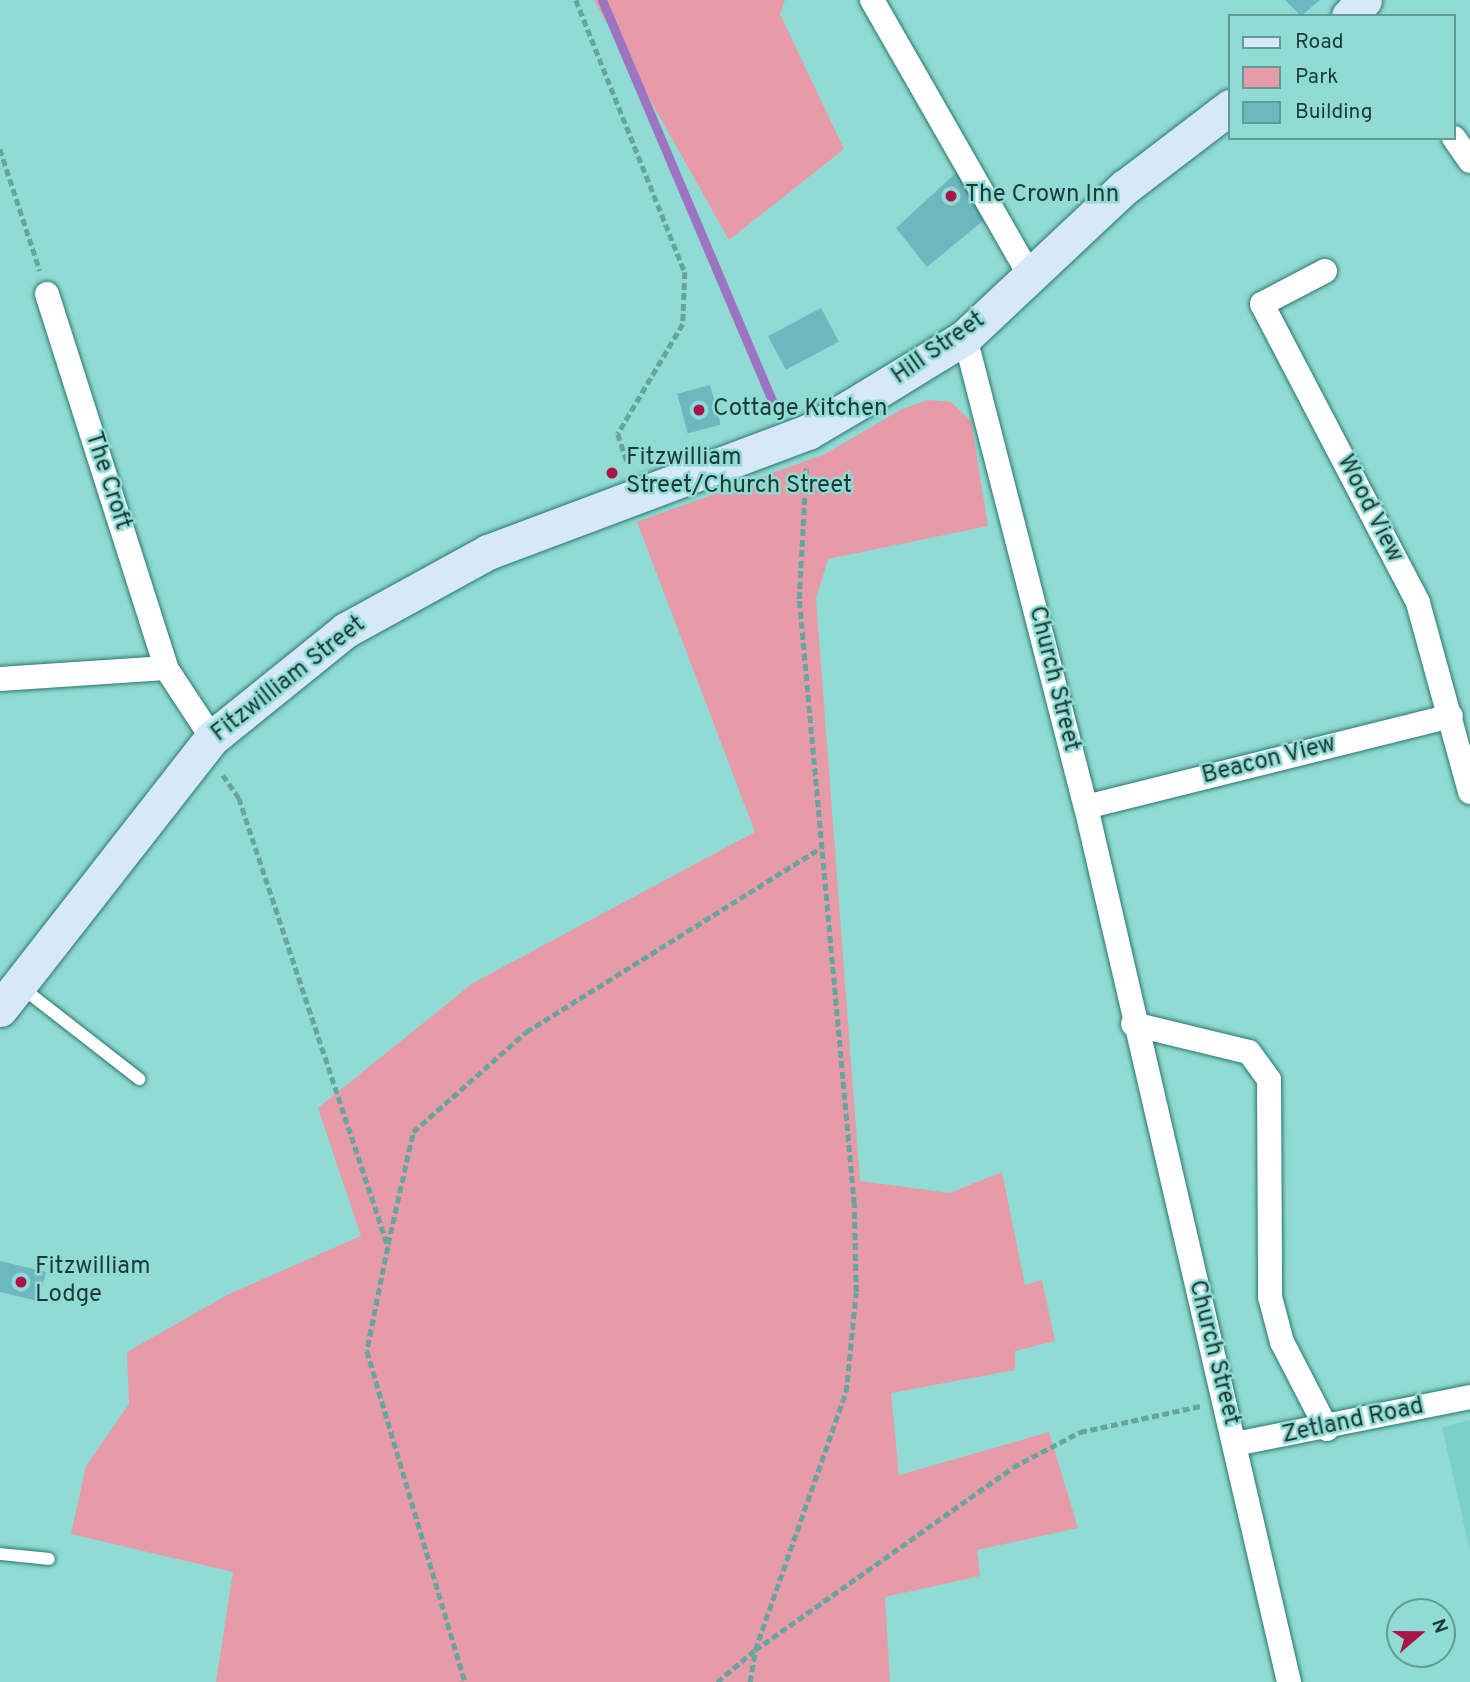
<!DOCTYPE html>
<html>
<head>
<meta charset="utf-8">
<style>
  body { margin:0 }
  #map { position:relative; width:1470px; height:1682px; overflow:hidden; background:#90dbd3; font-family:Overpass,sans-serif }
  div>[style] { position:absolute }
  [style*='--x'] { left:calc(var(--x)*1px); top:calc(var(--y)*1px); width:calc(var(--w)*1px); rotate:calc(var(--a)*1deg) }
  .built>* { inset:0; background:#7bd0c7 }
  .green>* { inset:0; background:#e79ba9 }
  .stream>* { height:9px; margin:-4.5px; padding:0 4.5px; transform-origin:4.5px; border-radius:4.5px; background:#9d74c2 }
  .building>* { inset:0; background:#6db7c1; transform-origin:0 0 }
  .path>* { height:4.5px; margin-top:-2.25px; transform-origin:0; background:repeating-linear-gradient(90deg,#68a49e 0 7px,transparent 0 10.5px) }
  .roads { filter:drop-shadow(0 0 2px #2a7770) drop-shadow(0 0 2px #2a7770) }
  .service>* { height:12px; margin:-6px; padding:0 6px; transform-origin:6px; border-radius:6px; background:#fff }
  .minor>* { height:24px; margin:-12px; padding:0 12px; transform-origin:12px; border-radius:12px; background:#fff }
  .secondary>* { height:35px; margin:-17.5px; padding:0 17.5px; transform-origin:17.5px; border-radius:17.5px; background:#d6e8fa }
  .dots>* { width:19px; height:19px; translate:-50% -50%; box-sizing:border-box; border:4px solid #90dbd3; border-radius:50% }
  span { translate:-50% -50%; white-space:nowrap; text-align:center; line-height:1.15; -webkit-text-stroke:5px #90dbd3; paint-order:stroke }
  .poi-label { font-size:24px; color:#1c3b38 }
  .left { translate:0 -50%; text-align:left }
  .street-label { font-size:24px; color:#1c3b38 }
  .legend { position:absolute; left:1228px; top:14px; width:228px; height:126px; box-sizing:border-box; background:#90dbd3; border:2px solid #629b95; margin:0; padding:9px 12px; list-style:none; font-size:21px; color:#1c3b38 }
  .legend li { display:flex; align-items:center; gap:14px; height:35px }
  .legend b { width:35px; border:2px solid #629b95 }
  .north { position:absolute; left:1386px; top:1598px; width:70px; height:70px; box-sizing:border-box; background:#90dbd3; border:2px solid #629b95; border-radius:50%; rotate:70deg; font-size:19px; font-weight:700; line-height:28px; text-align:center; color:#1c3b38 }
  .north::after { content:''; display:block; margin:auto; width:24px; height:32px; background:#a9154b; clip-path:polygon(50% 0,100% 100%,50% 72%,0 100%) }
</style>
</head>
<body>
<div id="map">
  <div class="built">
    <div style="clip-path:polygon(1470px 1420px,1470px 1551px,1442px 1427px)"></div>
  </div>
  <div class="green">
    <div style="clip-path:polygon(594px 0,785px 0,780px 14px,844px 149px,729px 240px)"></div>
    <div style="clip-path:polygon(928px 400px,951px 402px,971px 421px,988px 526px,828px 559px,816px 599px,860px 1181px,950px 1193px,1002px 1172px,1025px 1285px,1042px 1280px,1055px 1341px,1015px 1351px,1015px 1370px,891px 1393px,899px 1475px,1049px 1432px,1078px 1528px,977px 1550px,980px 1576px,885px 1597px,890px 1682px,216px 1682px,233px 1572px,71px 1534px,86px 1466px,129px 1404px,127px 1352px,229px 1294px,361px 1236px,318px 1108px,473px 983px,755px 832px,637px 522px,825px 454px,902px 409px)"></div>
  </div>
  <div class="stream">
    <div style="--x:602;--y:0;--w:440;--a:67"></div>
  </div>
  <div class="building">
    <div style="clip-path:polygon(1285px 0,1320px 0,1301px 16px)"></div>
    <div style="clip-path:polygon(958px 171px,984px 220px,927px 267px,896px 228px)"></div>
    <div style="left:821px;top:308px;width:38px;height:60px;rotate:62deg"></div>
    <div style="left:710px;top:385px;width:41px;height:34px;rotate:75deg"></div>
    <div style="clip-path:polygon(0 1261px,46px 1272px,38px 1301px,0 1292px)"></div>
  </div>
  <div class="path">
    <div style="--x:576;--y:0;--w:293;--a:68.2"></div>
    <div style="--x:685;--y:272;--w:52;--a:92.2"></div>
    <div style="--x:683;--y:324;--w:128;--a:120.6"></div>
    <div style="--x:618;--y:434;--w:32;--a:72"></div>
    <div style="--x:0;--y:149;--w:128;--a:71.8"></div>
    <div style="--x:223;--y:775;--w:28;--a:55"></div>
    <div style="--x:239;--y:798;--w:473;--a:71.6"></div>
    <div style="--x:388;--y:1247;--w:106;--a:101.4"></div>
    <div style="--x:367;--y:1351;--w:345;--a:73.5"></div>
    <div style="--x:388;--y:1244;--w:115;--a:-77.4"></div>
    <div style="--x:413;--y:1132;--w:151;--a:-41.5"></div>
    <div style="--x:526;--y:1032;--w:345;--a:-32"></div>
    <div style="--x:717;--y:1682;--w:50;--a:-40.1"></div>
    <div style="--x:755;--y:1650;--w:316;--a:-35.3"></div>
    <div style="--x:1013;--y:1467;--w:76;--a:-27.6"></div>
    <div style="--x:1080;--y:1432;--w:123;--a:-12.2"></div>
    <div style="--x:750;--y:1682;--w:32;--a:-81"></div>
    <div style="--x:755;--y:1650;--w:274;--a:-70.6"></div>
    <div style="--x:846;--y:1392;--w:100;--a:-84.3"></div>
    <div style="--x:856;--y:1292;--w:88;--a:-91.3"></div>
    <div style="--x:854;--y:1204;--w:607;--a:-95.19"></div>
    <div style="--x:799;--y:599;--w:131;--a:-86.9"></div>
  </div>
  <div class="roads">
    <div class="service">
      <div style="--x:21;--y:987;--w:150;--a:37.9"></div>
      <div style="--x:0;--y:1554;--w:49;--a:5.8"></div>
    </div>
    <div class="minor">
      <div style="--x:872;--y:0;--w:318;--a:60.2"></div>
      <div style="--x:1454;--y:138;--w:28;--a:55"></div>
      <div style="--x:1325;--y:271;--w:71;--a:152.4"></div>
      <div style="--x:1262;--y:304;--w:337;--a:62.4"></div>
      <div style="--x:1418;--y:603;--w:196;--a:74.6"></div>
      <div style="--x:47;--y:294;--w:392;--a:72.3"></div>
      <div style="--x:166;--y:668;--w:84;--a:56.7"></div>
      <div style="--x:965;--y:337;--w:485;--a:75.6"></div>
      <div style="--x:1086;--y:807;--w:898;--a:76.94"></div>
      <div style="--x:0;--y:679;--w:166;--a:-3.8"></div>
      <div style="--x:1086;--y:807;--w:376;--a:-14"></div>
      <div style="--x:1133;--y:1024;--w:119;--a:13.6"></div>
      <div style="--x:1249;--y:1052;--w:34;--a:54"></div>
      <div style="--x:1269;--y:1080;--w:217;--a:89.7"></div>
      <div style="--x:1270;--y:1297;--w:47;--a:75.1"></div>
      <div style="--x:1282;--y:1342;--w:98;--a:62.7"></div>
      <div style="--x:1235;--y:1444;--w:240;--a:-11.3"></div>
    </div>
    <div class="secondary">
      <div style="--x:1349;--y:16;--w:22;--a:-47"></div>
      <div style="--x:0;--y:1009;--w:344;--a:-52"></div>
      <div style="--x:212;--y:738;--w:172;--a:-38.9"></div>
      <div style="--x:346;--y:630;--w:162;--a:-28.8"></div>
      <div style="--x:488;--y:552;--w:342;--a:-20.6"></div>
      <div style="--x:808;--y:432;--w:65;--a:-30.5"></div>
      <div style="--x:864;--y:399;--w:119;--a:-31.5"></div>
      <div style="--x:965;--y:337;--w:219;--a:-43.2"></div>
      <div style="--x:1125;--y:187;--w:132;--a:-37.3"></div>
    </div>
  </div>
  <div class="dots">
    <div style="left:951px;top:196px;background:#a9154b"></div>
    <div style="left:699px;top:410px;background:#a9154b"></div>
    <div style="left:612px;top:473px;background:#a9154b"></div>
    <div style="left:21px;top:1282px;background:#a9154b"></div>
  </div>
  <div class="poi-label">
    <span class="left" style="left:965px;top:196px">The Crown Inn</span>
    <span class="left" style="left:713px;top:410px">Cottage Kitchen</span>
    <span class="left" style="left:626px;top:473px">Fitzwilliam<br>Street/Church Street</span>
    <span class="left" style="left:35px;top:1282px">Fitzwilliam<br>Lodge</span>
  </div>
  <div class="street-label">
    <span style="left:939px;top:349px;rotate:-35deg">Hill Street</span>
    <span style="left:107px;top:481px;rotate:72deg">The Croft</span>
    <span style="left:1369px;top:509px;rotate:63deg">Wood View</span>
    <span style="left:1053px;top:679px;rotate:76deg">Church Street</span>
    <span style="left:289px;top:680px;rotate:-38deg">Fitzwilliam Street</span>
    <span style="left:1269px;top:761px;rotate:-14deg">Beacon View</span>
    <span style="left:1213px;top:1353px;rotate:76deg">Church Street</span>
    <span style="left:1353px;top:1422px;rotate:-12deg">Zetland Road</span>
  </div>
  <ul class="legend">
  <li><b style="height:9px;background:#d6e8fa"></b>Road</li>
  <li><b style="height:19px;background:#e79ba9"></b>Park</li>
  <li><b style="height:19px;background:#6db7c1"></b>Building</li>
  </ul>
  <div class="north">N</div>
</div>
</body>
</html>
